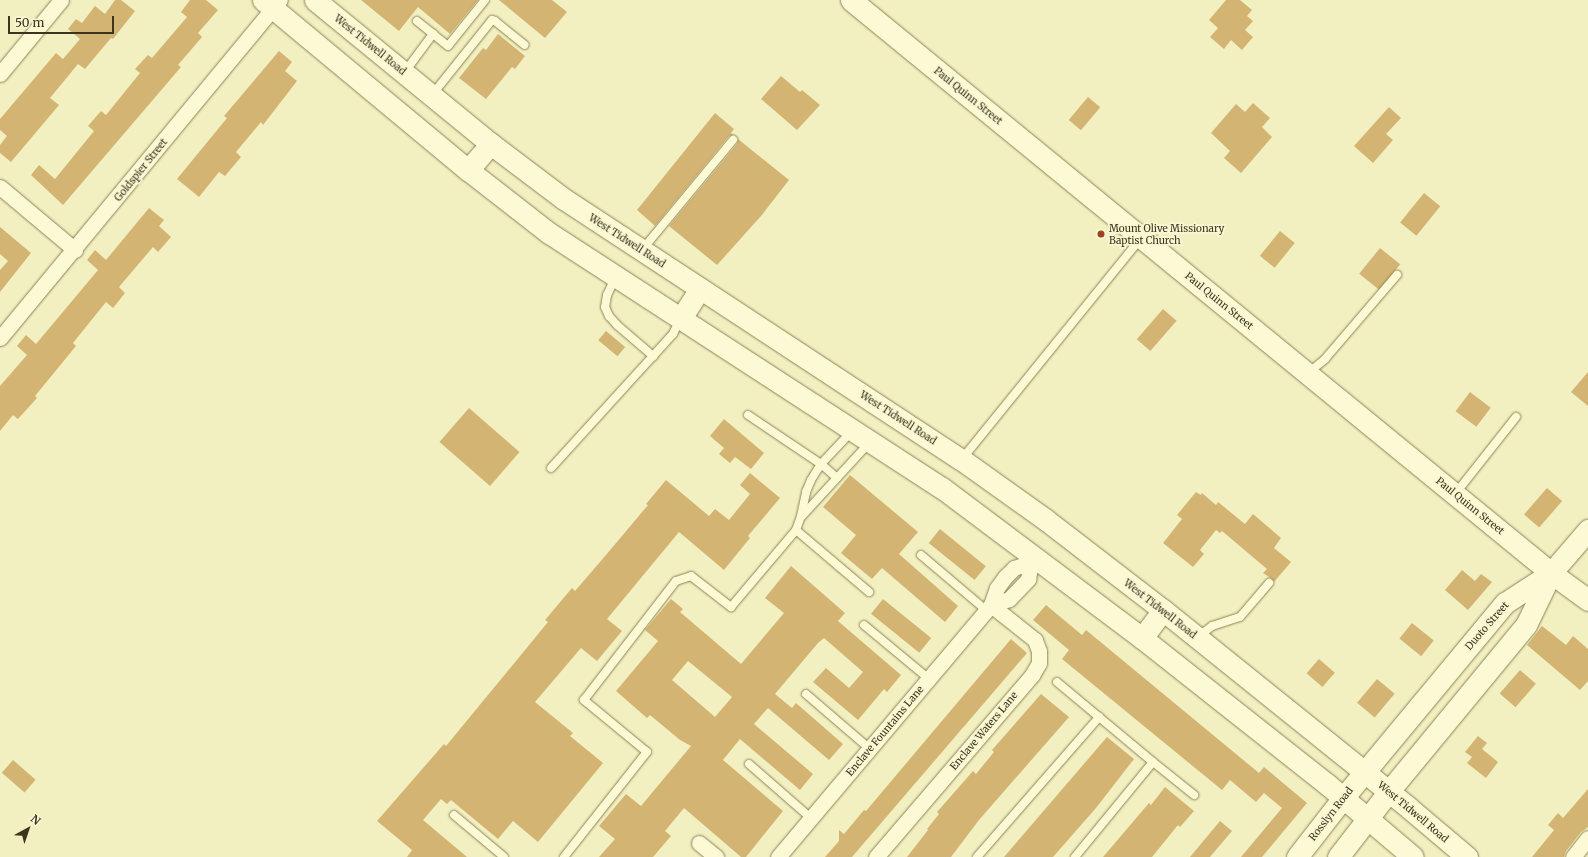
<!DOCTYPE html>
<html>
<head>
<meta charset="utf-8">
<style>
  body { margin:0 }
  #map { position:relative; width:1588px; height:857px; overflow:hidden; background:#f2f0c1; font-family:Merriweather,serif }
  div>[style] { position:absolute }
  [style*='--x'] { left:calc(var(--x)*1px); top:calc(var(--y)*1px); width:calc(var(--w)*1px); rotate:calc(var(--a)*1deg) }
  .building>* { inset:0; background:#d4b473; transform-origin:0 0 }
  .roads { filter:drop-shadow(0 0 1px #8e8257) drop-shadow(0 0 1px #8e8257) }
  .lane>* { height:8px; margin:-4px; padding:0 4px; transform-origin:4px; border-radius:4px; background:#fcfad5 }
  .street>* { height:15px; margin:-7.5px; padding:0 7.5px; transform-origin:7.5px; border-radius:7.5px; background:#fcfad5 }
  .secondary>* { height:21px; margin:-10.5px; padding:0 10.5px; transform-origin:10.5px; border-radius:10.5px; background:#fcfad5 }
  .dots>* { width:11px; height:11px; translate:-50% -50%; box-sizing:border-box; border:2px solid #f9f7d2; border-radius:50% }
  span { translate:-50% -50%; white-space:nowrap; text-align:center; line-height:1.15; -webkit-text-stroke:3.5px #f9f7d2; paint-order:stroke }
  .street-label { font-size:10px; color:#3c341c }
  .poi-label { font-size:10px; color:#3c341c }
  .left { translate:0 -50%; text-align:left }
  .north { position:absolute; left:8px; top:809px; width:40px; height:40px; -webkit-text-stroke:3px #f9f7d2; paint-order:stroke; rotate:40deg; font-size:11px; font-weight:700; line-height:16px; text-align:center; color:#3c341c }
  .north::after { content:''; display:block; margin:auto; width:14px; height:18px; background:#3c341c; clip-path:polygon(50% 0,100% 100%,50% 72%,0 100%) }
  .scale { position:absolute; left:8px; top:16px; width:106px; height:18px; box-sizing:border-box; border:2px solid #3c341c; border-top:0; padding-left:5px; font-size:12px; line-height:14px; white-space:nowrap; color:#3c341c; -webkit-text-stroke:3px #f9f7d2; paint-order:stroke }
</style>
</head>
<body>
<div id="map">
  <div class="building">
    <div style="clip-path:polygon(115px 0,121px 0,135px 11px,113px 39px,111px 38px,85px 69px,78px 64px,50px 98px,59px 105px,11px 162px,0 153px,0 145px,7px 136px,0 130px,0 119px,56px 53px,63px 59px,80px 39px,68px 29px,76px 19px,82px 23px,95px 6px,105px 14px)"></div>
    <div style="clip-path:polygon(190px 0,206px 0,218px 10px,198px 33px,202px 37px,178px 65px,181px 67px,63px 205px,31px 175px,39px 165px,55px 179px,94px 131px,88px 126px,101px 111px,106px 115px,140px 73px,135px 69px,148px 55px,152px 58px,187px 17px,181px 12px)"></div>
    <div style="clip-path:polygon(361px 0,478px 0,450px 34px,418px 7px,399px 31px)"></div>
    <div style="clip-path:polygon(499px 0,552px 0,567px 12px,545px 38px)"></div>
    <div style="clip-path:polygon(1226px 0,1240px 0,1252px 10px,1247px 16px,1253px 21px,1245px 30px,1253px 37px,1242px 50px,1231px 40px,1224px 49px,1210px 37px,1218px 28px,1209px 20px)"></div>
    <div style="clip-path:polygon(498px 34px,525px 56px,515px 69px,512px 67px,486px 99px,459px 78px,483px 48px,486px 50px)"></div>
    <div style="clip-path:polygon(279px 51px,292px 62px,285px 71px,297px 81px,263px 125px,261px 122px,236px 152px,241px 157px,225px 176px,219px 172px,199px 197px,177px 179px,227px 118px,224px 116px)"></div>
    <div style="clip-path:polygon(781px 76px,800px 92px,802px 90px,820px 105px,797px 130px,761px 99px)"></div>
    <div style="left:1088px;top:97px;width:16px;height:30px;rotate:40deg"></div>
    <div style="clip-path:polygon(1253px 103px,1270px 118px,1262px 127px,1272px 137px,1241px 173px,1224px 158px,1230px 151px,1211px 133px,1236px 104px,1245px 112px)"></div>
    <div style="clip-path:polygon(1389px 107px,1401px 118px,1386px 134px,1393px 140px,1373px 163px,1354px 146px)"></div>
    <div style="clip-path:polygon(715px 113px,734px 129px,731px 133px,733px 135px,729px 136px,655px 226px,637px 210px)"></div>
    <div style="clip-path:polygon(738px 139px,789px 180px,761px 216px,717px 265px,669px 226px,737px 144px)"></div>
    <div style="left:1424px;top:193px;width:21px;height:38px;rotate:39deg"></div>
    <div style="clip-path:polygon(149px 208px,164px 220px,159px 226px,171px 237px,158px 252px,153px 247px,119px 287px,125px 293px,113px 308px,106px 302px,73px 343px,76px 346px,35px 396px,37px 398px,18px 419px,13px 415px,0 431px,0 386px,27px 355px,17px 346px,26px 335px,36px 344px,98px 270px,87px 260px,95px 250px,106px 260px)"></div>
    <div style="clip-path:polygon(0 227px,31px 253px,0 292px,0 270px,8px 261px,0 254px)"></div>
    <div style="left:1280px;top:231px;width:19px;height:32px;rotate:39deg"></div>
    <div style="left:1380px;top:248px;width:26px;height:33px;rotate:39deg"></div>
    <div style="left:1163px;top:309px;width:18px;height:40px;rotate:41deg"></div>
    <div style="left:606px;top:331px;width:25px;height:12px;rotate:40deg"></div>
    <div style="clip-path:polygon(1588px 372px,1588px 406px,1571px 392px)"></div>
    <div style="left:1470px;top:392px;width:26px;height:24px;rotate:37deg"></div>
    <div style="left:469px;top:408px;width:67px;height:45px;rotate:41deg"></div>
    <div style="clip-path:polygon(724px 419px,764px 453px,751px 469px,735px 457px,730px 463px,719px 454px,724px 448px,710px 436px)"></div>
    <div style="clip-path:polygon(750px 473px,780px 498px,748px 536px,750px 538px,724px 570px,679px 532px,607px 619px,622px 631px,597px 661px,581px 648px,535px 702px,573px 733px,570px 736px,603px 763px,538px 842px,513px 821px,498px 839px,451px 800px,447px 804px,441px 799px,423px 820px,467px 857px,407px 857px,412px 850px,377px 821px,444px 744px,446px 746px,548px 622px,545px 620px,572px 588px,575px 591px,606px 555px,648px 505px,646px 504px,666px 480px,709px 516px,715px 509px,729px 520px,750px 494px,740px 485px)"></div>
    <div style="clip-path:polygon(850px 475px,918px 532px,899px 554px,958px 606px,945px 622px,882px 568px,872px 579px,841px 553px,856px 535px,823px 507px)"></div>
    <div style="left:1547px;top:488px;width:20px;height:35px;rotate:41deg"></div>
    <div style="clip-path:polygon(1196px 492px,1201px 495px,1202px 493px,1216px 505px,1218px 502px,1245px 524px,1253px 514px,1281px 538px,1274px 548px,1291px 562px,1274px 582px,1272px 579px,1263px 573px,1267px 569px,1222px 531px,1220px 533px,1216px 530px,1200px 550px,1204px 554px,1193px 567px,1163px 543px,1182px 519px,1177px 515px)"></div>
    <div style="left:940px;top:529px;width:59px;height:18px;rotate:39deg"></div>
    <div style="clip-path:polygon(evenodd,791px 566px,845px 613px,838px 621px,901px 675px,887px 692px,884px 689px,858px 720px,813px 682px,826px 668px,849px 688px,863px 672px,824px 638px,818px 643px,775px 694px,792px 708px,796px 703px,843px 744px,829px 760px,768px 708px,754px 724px,813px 774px,800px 790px,740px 739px,723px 760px,783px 811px,746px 857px,741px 857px,684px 808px,665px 831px,671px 836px,653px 857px,599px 857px,615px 839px,599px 826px,626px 794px,641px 806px,691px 746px,680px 740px,650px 715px,647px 718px,616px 691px,658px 641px,645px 630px,671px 599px,683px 609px,680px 612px,741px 664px,784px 613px,765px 598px,791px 566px,688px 661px,732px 697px,715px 717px,672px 680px,688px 661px)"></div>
    <div style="clip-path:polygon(1462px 570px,1475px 581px,1481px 574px,1492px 582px,1468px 610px,1445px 590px)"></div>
    <div style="left:883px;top:599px;width:62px;height:19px;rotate:39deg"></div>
    <div style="clip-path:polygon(1046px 605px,1082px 635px,1086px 630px,1259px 773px,1264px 767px,1307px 803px,1262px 857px,1241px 857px,1282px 808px,1264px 793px,1256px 802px,1230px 780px,1222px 790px,1062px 659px,1069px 650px,1033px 620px)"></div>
    <div style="left:1412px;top:623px;width:28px;height:20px;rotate:39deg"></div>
    <div style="clip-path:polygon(1542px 626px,1566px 645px,1573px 636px,1588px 649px,1588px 681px,1580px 690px,1527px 645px)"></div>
    <div style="clip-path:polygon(1011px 639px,1027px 653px,1009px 674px,852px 857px,825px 857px,839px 841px,839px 830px,844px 834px,864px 810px,866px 811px)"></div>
    <div style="left:1319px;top:659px;width:21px;height:19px;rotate:41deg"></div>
    <div style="left:1520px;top:670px;width:21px;height:31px;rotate:41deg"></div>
    <div style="left:1377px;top:679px;width:23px;height:31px;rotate:40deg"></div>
    <div style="clip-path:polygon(1041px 694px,1069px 717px,979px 820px,951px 857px,907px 857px,928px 830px,927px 829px,939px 814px,937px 812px,973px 771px,976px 774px,994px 752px,992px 750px)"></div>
    <div style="clip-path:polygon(1478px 736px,1487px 743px,1482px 749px,1498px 762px,1486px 778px,1467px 763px,1472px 757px,1465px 752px)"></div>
    <div style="clip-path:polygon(1107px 737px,1134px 759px,1096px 808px,1053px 857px,1004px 857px)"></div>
    <div style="left:13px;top:760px;width:30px;height:17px;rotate:41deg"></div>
    <div style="clip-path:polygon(1165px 787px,1194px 811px,1180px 827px,1178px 825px,1152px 857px,1103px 857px,1149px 803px,1151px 805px)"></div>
    <div style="clip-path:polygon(1588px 789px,1588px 827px,1581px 832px,1566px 851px,1564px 857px,1532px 857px,1554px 830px,1548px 825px,1558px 813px,1563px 818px)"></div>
    <div style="clip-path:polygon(1220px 821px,1232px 831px,1210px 857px,1190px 857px)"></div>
  </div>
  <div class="roads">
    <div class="lane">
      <div style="--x:417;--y:21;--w:21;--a:39"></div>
      <div style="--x:404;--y:73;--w:49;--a:-53.4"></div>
      <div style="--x:433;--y:34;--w:19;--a:39"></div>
      <div style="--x:448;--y:46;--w:59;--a:-51.2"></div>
      <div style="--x:432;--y:95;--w:96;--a:-51.3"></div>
      <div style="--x:492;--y:20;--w:3;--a:18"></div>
      <div style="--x:495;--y:21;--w:38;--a:39"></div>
      <div style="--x:642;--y:250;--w:143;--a:-50.4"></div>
      <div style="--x:616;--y:276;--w:21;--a:115"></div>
      <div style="--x:607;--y:295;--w:12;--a:99"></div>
      <div style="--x:605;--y:307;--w:10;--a:66"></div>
      <div style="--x:609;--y:316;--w:12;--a:48"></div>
      <div style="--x:617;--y:325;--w:48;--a:40.7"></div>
      <div style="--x:653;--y:356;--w:30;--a:-48"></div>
      <div style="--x:673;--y:334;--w:17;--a:-65"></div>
      <div style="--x:1308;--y:373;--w:22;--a:-39"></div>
      <div style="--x:1325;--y:359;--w:111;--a:-49.4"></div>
      <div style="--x:748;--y:415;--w:88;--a:33.9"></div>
      <div style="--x:821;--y:464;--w:21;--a:41"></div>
      <div style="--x:962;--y:459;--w:284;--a:-51"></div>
      <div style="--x:551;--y:468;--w:151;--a:-47.7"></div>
      <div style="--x:1456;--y:493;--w:97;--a:-51.7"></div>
      <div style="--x:802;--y:516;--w:100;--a:-47.4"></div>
      <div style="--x:796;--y:530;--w:96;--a:40.3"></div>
      <div style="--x:921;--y:555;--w:87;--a:40.3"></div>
      <div style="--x:864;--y:625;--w:85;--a:39.7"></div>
      <div style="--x:1198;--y:637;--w:18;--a:-38"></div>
      <div style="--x:1212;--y:626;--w:29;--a:-18"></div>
      <div style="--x:1240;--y:617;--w:45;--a:-49.5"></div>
      <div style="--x:1057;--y:682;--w:55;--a:39.8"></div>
      <div style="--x:806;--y:694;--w:84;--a:40.7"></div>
      <div style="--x:1153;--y:762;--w:53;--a:38.8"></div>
      <div style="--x:749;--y:764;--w:82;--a:41.1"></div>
      <div style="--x:454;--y:815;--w:65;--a:40"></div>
      <div style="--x:564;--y:857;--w:134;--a:-51.7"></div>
      <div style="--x:647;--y:752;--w:82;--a:-140.5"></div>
      <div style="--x:584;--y:700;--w:150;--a:-52.3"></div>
      <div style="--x:676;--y:581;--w:16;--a:-18"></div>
      <div style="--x:691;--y:576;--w:51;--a:37.8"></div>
      <div style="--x:731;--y:607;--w:101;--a:-49.8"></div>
      <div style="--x:796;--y:530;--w:15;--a:-70"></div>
      <div style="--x:801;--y:516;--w:25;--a:-78"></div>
      <div style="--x:806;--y:492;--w:13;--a:-67"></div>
      <div style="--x:811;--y:480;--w:19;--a:-58"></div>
      <div style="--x:821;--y:464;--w:45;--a:-46.8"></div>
      <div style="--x:977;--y:857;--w:186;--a:-48.9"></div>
      <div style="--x:1099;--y:717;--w:70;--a:39.8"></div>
      <div style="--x:1153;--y:762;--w:123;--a:129.4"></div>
    </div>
    <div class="street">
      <div style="--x:0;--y:74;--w:96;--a:-50.5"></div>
      <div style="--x:0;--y:187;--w:98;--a:40"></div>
      <div style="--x:0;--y:338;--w:439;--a:-50.4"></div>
      <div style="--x:991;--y:605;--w:19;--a:-18"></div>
      <div style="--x:1009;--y:599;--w:28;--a:-46"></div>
      <div style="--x:1028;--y:579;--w:17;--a:-80"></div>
      <div style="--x:1031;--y:562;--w:7;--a:-56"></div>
      <div style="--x:699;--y:843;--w:22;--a:39"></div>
      <div style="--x:778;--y:857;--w:330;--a:-49.8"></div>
      <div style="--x:991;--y:605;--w:18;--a:-71"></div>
      <div style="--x:997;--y:588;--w:14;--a:-54"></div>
      <div style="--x:1005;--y:577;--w:13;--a:-45"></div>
      <div style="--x:1014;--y:568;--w:18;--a:-19"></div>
      <div style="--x:876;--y:857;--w:240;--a:-49.4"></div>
      <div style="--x:1032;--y:675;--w:14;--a:-60"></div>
      <div style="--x:1039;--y:663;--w:12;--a:-90"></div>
      <div style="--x:1039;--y:651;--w:12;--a:-110"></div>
      <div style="--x:1035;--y:640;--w:56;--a:-141.5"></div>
      <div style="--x:1573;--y:857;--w:24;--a:-52"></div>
    </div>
    <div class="secondary">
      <div style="--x:263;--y:0;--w:266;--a:39.7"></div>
      <div style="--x:468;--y:170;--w:103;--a:37.9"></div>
      <div style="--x:549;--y:233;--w:468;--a:33"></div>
      <div style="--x:942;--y:488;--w:250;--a:36.9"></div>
      <div style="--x:1142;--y:638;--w:237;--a:38.3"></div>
      <div style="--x:1328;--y:785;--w:111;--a:40.3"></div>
      <div style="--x:315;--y:0;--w:227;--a:39.3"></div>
      <div style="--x:491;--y:144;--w:91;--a:37"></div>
      <div style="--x:564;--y:199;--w:476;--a:33.3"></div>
      <div style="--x:962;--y:460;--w:103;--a:35.5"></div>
      <div style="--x:1046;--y:520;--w:148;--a:37.6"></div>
      <div style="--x:1163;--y:610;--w:316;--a:38.8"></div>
      <div style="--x:1409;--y:808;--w:76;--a:40.2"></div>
      <div style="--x:851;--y:0;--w:905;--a:39.3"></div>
      <div style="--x:1551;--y:573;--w:46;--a:36.1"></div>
      <div style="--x:468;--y:170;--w:35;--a:-49"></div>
      <div style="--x:681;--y:318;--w:35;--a:-57"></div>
      <div style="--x:1142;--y:638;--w:35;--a:-53"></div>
      <div style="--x:1297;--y:857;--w:75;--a:-52.1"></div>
      <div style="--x:1343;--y:798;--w:254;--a:-50.3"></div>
      <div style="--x:1505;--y:603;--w:55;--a:-33.1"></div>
      <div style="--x:1338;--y:857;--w:83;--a:-52.3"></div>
      <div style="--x:1389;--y:791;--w:215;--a:-50.5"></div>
      <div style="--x:1526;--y:625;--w:58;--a:-64.3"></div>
      <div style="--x:1551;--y:573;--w:57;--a:-49.3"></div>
    </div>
  </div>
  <div class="dots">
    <div style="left:1101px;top:234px;background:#a24121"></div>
  </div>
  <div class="street-label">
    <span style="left:370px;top:45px;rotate:39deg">West Tidwell Road</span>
    <span style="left:968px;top:96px;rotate:39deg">Paul Quinn Street</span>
    <span style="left:141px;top:170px;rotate:-51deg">Goldspier Street</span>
    <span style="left:627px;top:241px;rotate:33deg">West Tidwell Road</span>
    <span style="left:1219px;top:301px;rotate:39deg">Paul Quinn Street</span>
    <span style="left:898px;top:418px;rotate:33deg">West Tidwell Road</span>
    <span style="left:1470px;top:506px;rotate:39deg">Paul Quinn Street</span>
    <span style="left:1160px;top:609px;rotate:38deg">West Tidwell Road</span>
    <span style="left:1487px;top:626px;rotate:-49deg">Duoto Street</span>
    <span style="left:885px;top:731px;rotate:-50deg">Enclave Fountains Lane</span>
    <span style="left:984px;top:731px;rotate:-50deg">Enclave Waters Lane</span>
    <span style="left:1413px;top:812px;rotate:40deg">West Tidwell Road</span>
    <span style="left:1331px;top:814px;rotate:-52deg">Rosslyn Road</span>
  </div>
  <div class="poi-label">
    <span class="left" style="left:1109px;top:234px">Mount Olive Missionary<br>Baptist Church</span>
  </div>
  <div class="north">N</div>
  <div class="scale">50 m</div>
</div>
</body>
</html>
